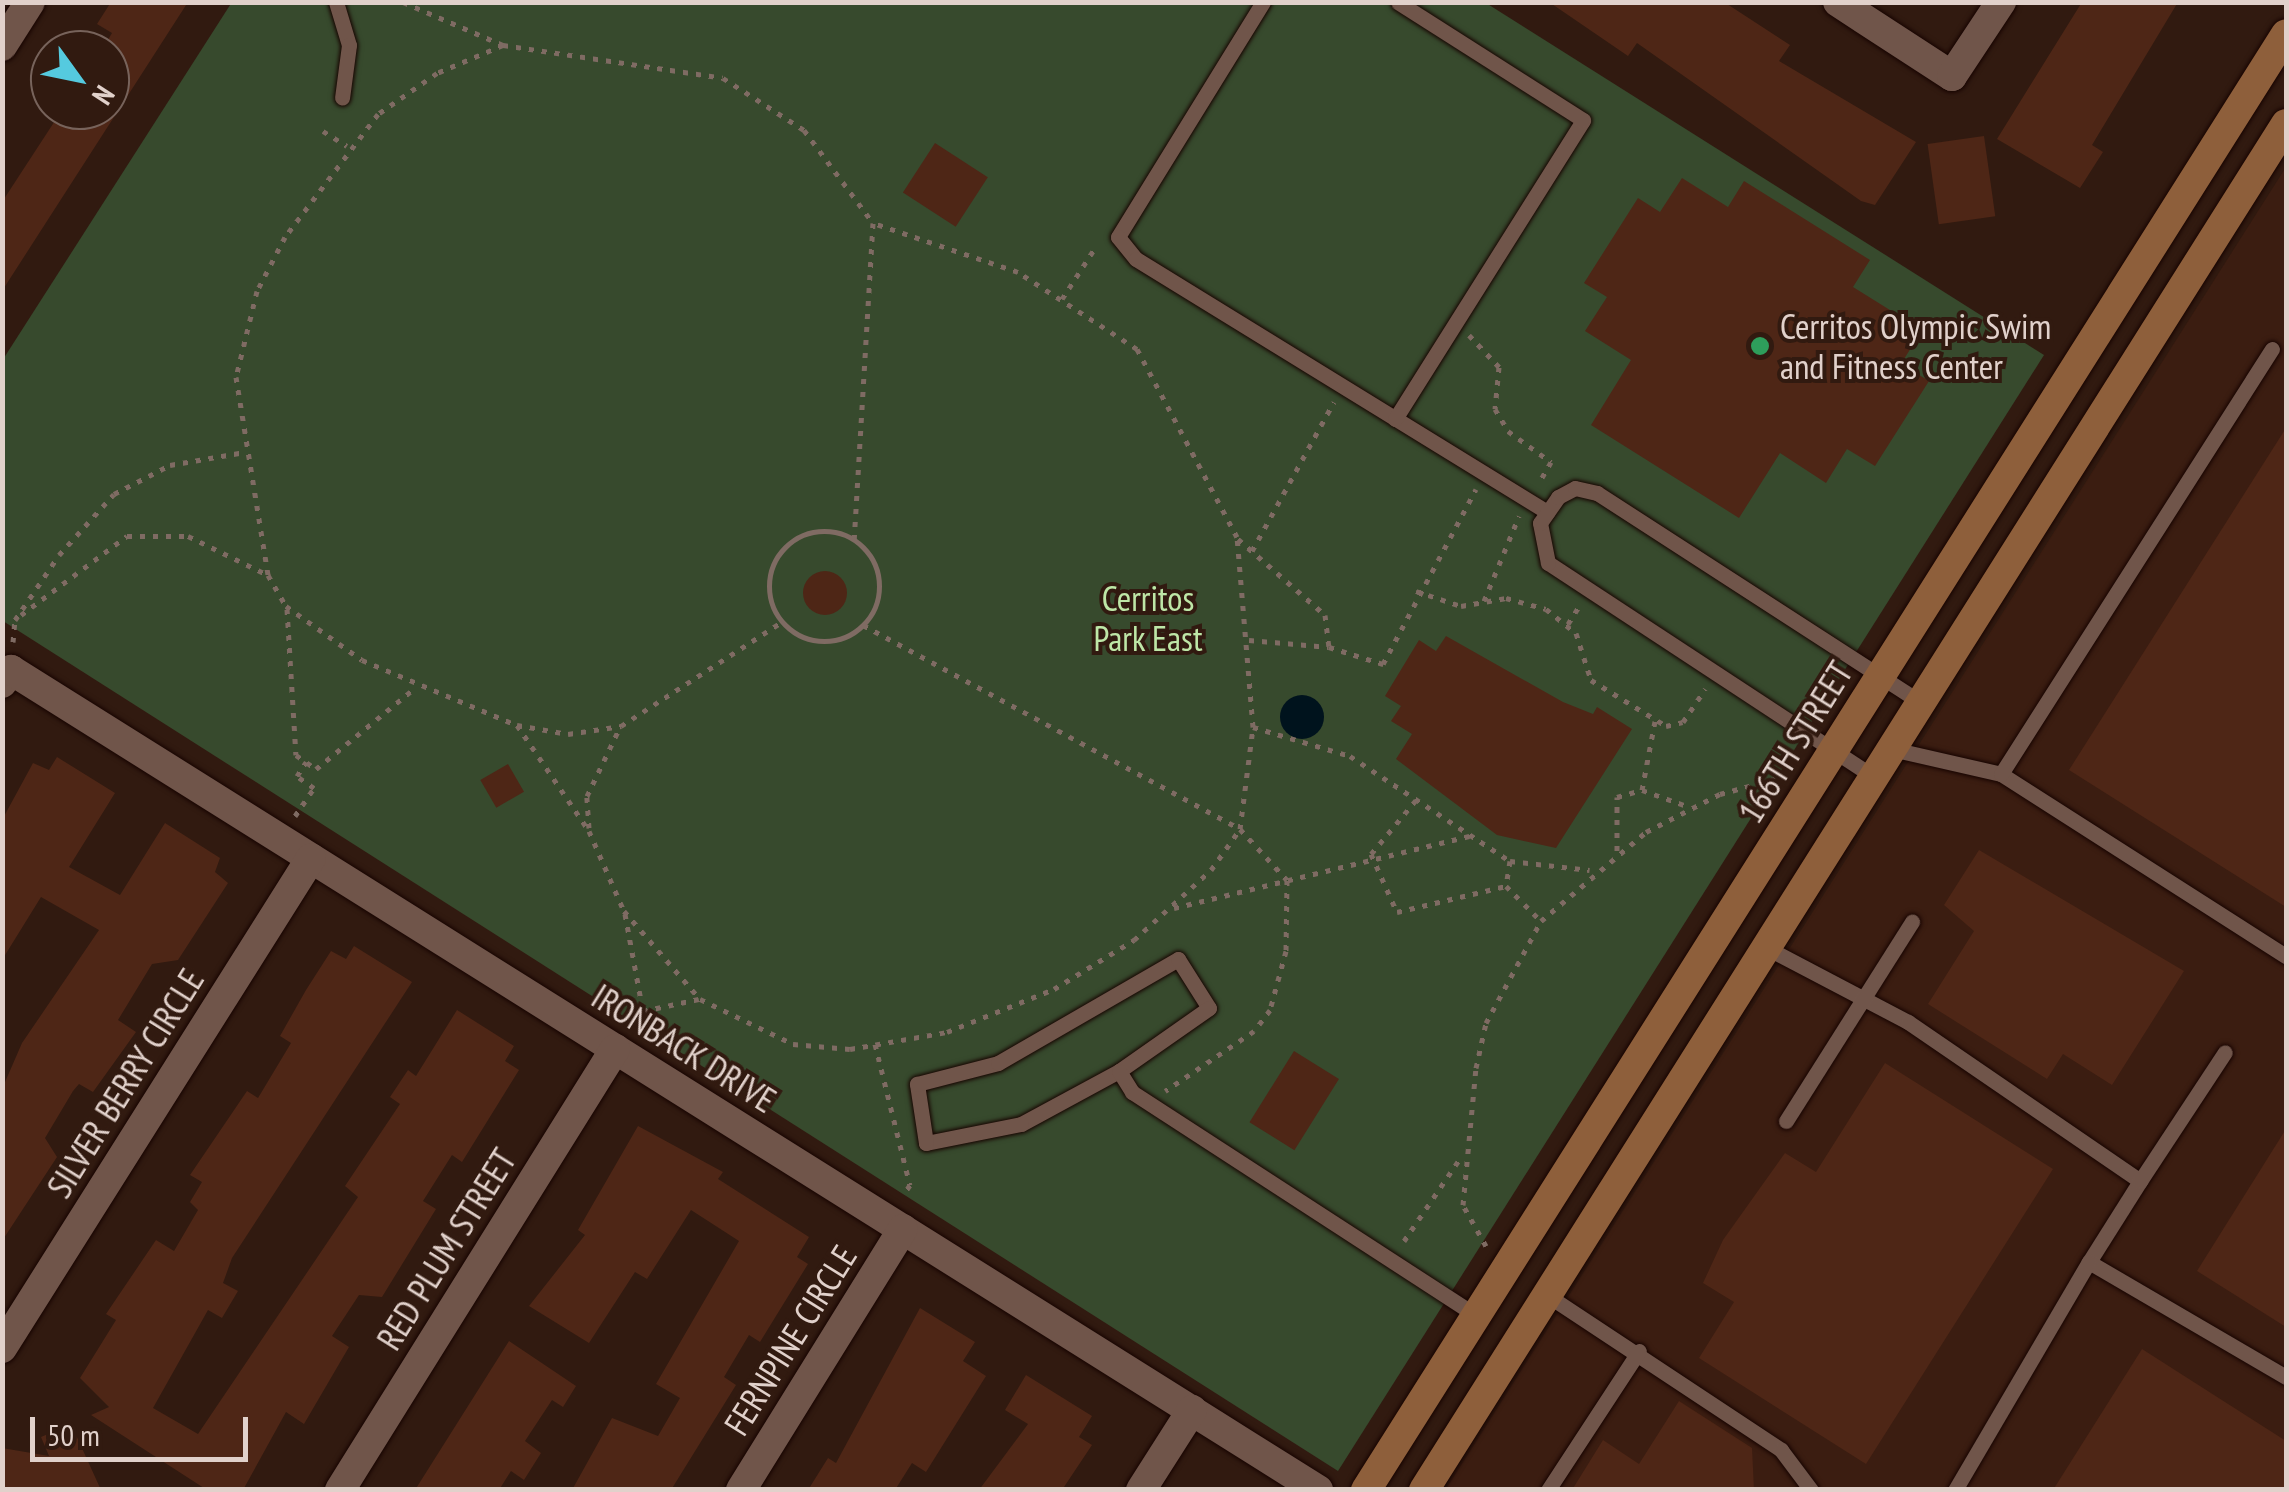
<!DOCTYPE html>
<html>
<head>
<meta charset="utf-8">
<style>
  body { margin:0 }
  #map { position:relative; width:2289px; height:1492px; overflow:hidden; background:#311a10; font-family:"PT Sans Narrow",sans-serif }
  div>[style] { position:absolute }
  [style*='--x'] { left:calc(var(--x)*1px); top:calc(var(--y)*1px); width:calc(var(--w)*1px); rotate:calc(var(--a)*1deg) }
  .built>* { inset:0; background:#3b1d11 }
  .green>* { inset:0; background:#374a2d }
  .water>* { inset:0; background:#00131d }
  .round { border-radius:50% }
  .building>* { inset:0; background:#4e2616; transform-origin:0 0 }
  .path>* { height:5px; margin-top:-2.5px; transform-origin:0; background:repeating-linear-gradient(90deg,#7f6b63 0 5px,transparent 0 13px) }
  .path>.ring { margin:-2.5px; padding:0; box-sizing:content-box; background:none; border:5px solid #7f6b63; border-radius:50% }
  .roads { filter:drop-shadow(0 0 2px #170400) drop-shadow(0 0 2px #170400) }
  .lane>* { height:15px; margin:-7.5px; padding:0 7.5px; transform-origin:7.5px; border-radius:7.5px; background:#70554a }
  .street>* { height:30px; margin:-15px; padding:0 15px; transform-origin:15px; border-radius:15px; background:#70554a }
  .secondary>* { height:30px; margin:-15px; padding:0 15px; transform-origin:15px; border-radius:15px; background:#8e5f3b }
  .dots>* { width:28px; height:28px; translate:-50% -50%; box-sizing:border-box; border:5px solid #311a10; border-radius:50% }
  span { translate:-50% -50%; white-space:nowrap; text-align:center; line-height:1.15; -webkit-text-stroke:8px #311a10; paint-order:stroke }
  .poi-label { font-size:35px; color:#e1d1cb }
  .left { translate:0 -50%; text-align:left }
  .park-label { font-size:35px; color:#bee7a7 }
  .street-label { font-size:35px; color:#e1d1cb }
  .frame { position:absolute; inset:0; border:5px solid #e1d1cb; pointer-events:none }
  .north { position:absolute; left:30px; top:30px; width:100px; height:100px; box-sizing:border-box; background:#311a10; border:2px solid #77635b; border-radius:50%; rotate:123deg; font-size:28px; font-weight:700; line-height:40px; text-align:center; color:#e1d1cb }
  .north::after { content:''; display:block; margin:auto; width:35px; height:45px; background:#55cadf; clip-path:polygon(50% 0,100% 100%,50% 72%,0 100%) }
  .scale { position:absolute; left:30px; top:1417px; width:218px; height:45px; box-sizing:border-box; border:5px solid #e1d1cb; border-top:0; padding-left:12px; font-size:30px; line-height:35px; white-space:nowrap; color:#e1d1cb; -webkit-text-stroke:8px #311a10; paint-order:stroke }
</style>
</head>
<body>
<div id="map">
  <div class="built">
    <div style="clip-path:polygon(2286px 167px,2286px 1489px,1446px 1489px)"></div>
  </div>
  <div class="green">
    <div style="clip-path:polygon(232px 2px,1486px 3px,2044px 355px,1338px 1471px,3px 621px,2px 361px)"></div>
  </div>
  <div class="water">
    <div class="round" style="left:1280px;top:695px;width:44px;height:44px"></div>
  </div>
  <div class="building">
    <div style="clip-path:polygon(111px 2px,188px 2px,2px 291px,2px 202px,62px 110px,110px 110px,110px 50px,102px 50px,112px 33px,97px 24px)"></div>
    <div style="clip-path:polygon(1549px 2px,1724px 2px,1790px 45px,1779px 61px,1916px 142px,1875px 205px,1861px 201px,1637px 43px,1628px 56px)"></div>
    <div style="clip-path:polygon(2082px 2px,2178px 2px,2092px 145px,2103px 152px,2080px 188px,1997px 139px)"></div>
    <div style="left:1984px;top:136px;width:81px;height:57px;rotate:82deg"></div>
    <div style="left:935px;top:143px;width:63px;height:59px;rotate:33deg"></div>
    <div style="clip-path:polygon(1682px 178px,1728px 207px,1744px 181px,1870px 260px,1853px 287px,1922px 330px,1901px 364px,1929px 381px,1875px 466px,1847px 449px,1826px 483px,1780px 453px,1739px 518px,1591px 425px,1631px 360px,1585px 331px,1607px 297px,1584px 283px,1638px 198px,1660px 212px)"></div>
    <div style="clip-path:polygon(2286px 428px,2286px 907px,2069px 770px)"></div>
    <div class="round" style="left:803px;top:571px;width:44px;height:44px"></div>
    <div style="clip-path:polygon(1446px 636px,1563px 702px,1593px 714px,1597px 707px,1632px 729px,1556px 848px,1497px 835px,1396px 759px,1412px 734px,1391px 721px,1401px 706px,1385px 696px,1419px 640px,1436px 651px)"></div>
    <div style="clip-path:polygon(57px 757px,115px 793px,69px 867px,120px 895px,165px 823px,220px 858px,215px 872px,228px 883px,178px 960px,152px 964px,118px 1020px,136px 1032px,93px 1092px,79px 1084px,73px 1091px,45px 1138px,57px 1157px,2px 1241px,2px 1089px,22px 1043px,99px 930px,41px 897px,2px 960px,2px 820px,33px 763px,49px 770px)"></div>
    <div style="left:508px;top:764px;width:32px;height:32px;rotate:60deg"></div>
    <div style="clip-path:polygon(1979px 850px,2184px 971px,2112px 1085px,2063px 1054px,2047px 1079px,1928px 1004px,1974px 931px,1944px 905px)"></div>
    <div style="clip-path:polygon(354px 946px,412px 982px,232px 1258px,223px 1283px,238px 1291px,222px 1318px,208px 1310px,153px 1408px,198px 1434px,358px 1197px,345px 1186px,400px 1104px,390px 1097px,408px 1070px,416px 1076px,457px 1010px,514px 1046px,505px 1061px,519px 1070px,462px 1162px,452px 1155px,423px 1201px,436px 1209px,382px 1297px,359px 1295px,332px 1336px,349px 1347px,304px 1424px,286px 1412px,243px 1490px,207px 1490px,91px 1415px,109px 1407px,80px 1378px,116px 1320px,106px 1314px,156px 1240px,174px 1251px,198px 1210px,190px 1202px,202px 1182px,190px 1175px,247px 1091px,258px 1098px,291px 1043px,280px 1036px,306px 990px,331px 951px,346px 959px)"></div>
    <div style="left:1294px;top:1051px;width:53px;height:84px;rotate:32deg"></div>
    <div style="clip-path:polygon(1885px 1063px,2053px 1169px,1866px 1464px,1699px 1358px,1734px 1302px,1703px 1283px,1723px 1240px,1785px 1153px,1816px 1172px)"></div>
    <div style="clip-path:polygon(638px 1126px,723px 1172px,718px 1179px,809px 1237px,797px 1257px,808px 1264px,760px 1342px,749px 1335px,724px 1377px,736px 1385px,671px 1490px,572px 1490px,612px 1418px,658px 1436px,680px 1398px,656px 1384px,739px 1241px,691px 1210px,647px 1279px,635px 1272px,589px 1343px,529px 1306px,585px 1235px,578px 1230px)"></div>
    <div style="clip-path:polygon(2286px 1129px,2286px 1327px,2197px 1271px)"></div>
    <div style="clip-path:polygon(920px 1308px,975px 1342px,963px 1361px,986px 1376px,926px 1472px,912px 1463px,895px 1490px,808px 1490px,828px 1458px,836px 1463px)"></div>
    <div style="clip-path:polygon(509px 1341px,576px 1386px,563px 1407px,552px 1400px,525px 1441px,541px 1453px,524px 1480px,511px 1471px,499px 1490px,415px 1490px)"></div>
    <div style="clip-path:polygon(2142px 1349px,2286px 1441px,2286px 1490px,2053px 1490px)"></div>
    <div style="clip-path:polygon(1026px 1375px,1092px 1416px,1079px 1437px,1092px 1445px,1062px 1490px,979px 1490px,1028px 1424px,1005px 1410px)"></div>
    <div style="clip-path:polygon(1679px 1401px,1752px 1448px,1754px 1490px,1572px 1490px,1603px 1440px,1639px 1464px)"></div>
    <div style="clip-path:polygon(71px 1424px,101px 1490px,2px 1490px,2px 1448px,49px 1456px,41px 1437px)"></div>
  </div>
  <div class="path">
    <div style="--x:403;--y:2;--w:109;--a:23.3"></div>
    <div style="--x:503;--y:45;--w:222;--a:8.5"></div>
    <div style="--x:723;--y:78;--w:96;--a:32.7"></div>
    <div style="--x:804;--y:130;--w:116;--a:53.4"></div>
    <div style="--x:873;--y:223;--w:317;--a:93.4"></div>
    <div style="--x:503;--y:45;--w:72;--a:157"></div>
    <div style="--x:437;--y:73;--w:72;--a:145.2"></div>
    <div style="--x:378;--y:114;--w:154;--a:127.1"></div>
    <div style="--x:285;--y:237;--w:61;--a:117.4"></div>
    <div style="--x:257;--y:291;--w:89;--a:103.7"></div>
    <div style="--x:236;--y:377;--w:201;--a:80.8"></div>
    <div style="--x:268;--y:575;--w:36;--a:60"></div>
    <div style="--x:286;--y:606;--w:93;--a:35.4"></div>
    <div style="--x:362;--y:660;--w:168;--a:22.8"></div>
    <div style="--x:517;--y:725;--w:128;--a:55.8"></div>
    <div style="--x:589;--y:831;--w:87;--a:66.4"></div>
    <div style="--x:624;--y:911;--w:116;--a:49.2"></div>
    <div style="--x:700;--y:999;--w:103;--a:25.8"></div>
    <div style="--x:793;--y:1044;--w:57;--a:5"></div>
    <div style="--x:850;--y:1049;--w:98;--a:-9.9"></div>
    <div style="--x:947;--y:1032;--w:115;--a:-21.9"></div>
    <div style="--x:1054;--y:989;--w:94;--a:-31.5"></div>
    <div style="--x:1134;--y:940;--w:104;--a:-42.3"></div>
    <div style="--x:1211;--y:870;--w:50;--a:-54.7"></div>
    <div style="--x:1240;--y:829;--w:103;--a:-82.7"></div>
    <div style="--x:1253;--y:727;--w:191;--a:-94.8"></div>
    <div style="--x:1237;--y:537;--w:213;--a:-118"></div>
    <div style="--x:1137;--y:349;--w:142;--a:-147.1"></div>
    <div style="--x:1018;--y:272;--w:153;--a:-161.3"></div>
    <div style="--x:323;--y:131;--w:28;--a:32"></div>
    <div style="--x:1062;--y:299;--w:64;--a:-57.1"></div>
    <div style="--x:1469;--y:335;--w:44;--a:46.8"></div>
    <div style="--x:1499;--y:367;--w:42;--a:95.4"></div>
    <div style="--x:1495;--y:409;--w:26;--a:59"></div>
    <div style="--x:1508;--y:431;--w:53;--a:35.8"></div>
    <div style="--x:1551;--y:462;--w:22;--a:120"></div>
    <div class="ring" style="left:769px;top:531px;width:105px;height:105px"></div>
    <div style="--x:1238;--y:539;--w:116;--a:41.1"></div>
    <div style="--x:1325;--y:615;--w:32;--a:83"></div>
    <div style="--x:1252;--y:551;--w:170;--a:-61.2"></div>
    <div style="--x:1416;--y:591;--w:47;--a:18.4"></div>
    <div style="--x:1461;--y:606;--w:46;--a:-10.1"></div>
    <div style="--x:1506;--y:598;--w:41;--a:15.4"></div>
    <div style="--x:1546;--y:609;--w:38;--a:39"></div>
    <div style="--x:1576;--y:633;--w:49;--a:72.3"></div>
    <div style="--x:1591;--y:680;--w:88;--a:31.5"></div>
    <div style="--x:1666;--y:726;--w:17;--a:-13"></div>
    <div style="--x:1683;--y:722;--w:40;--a:-56"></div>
    <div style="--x:1484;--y:601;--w:92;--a:-67.6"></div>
    <div style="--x:287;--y:609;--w:146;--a:86.5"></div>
    <div style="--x:296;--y:755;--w:24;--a:35"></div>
    <div style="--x:316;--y:769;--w:128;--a:-39.3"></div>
    <div style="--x:21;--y:615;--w:132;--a:-36.7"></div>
    <div style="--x:127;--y:536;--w:61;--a:0"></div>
    <div style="--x:188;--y:536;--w:89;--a:26"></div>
    <div style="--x:1568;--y:624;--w:22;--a:-58"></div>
    <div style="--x:863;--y:625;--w:429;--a:28.4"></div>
    <div style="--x:1240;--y:829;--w:69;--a:47.3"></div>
    <div style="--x:1287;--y:880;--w:71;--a:90.8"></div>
    <div style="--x:1286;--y:951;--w:61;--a:105.2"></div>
    <div style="--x:1270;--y:1010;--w:26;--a:127"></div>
    <div style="--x:1254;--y:1031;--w:107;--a:146"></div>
    <div style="--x:1249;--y:640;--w:80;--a:5"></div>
    <div style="--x:1329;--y:647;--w:57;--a:17.5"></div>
    <div style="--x:1383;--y:664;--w:198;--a:-62"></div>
    <div style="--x:13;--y:642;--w:22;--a:-85"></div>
    <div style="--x:15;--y:620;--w:78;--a:-55.9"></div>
    <div style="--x:59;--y:555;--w:82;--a:-48"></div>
    <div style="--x:114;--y:494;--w:63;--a:-27.4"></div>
    <div style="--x:170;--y:465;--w:76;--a:-9.8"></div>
    <div style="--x:517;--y:725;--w:52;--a:10"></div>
    <div style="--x:568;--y:734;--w:54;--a:-8.6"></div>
    <div style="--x:621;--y:726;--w:192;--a:-32.9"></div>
    <div style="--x:1253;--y:727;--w:101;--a:16.6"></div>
    <div style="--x:1350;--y:756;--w:191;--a:33.3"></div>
    <div style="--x:1510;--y:861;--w:80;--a:6.5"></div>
    <div style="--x:1642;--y:790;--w:70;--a:-79.3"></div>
    <div style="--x:1416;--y:800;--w:70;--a:129.8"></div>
    <div style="--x:1371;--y:854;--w:64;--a:65.9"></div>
    <div style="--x:1397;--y:912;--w:112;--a:-13.4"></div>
    <div style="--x:295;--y:816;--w:34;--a:-56"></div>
    <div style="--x:314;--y:788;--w:21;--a:-145"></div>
    <div style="--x:297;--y:776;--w:17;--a:-57"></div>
    <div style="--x:589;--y:828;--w:32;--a:-94"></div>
    <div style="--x:587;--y:796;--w:76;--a:-64.4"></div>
    <div style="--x:1617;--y:851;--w:54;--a:-90"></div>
    <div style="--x:1617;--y:797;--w:26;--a:-16"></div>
    <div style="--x:1642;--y:790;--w:51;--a:19.5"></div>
    <div style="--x:1510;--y:861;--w:25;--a:99"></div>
    <div style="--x:1506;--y:886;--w:49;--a:45"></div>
    <div style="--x:1174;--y:908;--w:304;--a:-13.7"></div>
    <div style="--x:625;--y:914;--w:99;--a:79.5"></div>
    <div style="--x:643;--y:1011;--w:20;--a:127"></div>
    <div style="--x:643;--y:1011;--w:57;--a:-12.1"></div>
    <div style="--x:875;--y:1044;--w:145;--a:76.1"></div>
    <div style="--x:910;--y:1185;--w:12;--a:125"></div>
    <div style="--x:1404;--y:1241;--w:98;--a:-55.8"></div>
    <div style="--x:1486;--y:1246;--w:47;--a:-119.3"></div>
    <div style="--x:1463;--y:1205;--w:138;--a:-84.6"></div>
    <div style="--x:1476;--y:1068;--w:46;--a:-77.5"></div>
    <div style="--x:1486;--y:1023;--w:116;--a:-61.7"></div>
    <div style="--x:1541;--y:921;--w:138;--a:-40.3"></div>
    <div style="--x:1646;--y:832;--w:83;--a:-27.2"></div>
    <div style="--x:1720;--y:794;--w:64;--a:-15.3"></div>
  </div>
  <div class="roads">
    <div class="lane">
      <div style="--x:336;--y:2;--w:45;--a:73.2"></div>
      <div style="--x:349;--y:45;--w:53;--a:97.5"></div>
      <div style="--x:1263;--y:2;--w:276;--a:121.7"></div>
      <div style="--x:1118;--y:237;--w:28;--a:51"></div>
      <div style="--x:1136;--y:259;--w:483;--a:31.6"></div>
      <div style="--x:1395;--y:419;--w:353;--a:-57.8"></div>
      <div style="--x:1583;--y:120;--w:219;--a:-147.5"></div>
      <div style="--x:1892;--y:749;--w:112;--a:12.9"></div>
      <div style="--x:2001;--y:774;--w:338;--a:32.6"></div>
      <div style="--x:2001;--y:774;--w:504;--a:-57.48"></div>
      <div style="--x:1874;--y:777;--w:390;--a:-146.7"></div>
      <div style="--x:1548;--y:563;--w:41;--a:-101.3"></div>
      <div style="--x:1540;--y:523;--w:32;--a:-55"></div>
      <div style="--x:1558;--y:497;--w:19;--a:-28"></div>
      <div style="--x:1575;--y:488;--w:23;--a:13"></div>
      <div style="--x:1597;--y:493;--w:386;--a:32.9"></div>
      <div style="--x:1767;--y:948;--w:159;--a:27.7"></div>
      <div style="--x:1908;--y:1022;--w:281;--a:34.4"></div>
      <div style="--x:2140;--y:1181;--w:96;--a:122.2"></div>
      <div style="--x:2089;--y:1262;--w:228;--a:30.3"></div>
      <div style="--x:1119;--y:1071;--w:111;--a:151.6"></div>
      <div style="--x:1021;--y:1124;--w:97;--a:168.7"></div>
      <div style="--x:926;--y:1143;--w:60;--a:-98.7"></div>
      <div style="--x:917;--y:1084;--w:84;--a:-14.5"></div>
      <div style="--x:998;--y:1063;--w:208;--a:-30"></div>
      <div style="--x:1178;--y:959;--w:58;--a:57.7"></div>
      <div style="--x:1209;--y:1008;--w:110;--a:145"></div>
      <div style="--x:1119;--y:1071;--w:25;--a:58"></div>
      <div style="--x:1132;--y:1092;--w:410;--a:33"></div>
      <div style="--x:1786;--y:1121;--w:236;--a:-57.7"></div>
      <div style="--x:2140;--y:1181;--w:154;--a:-56.6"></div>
      <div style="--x:1547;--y:1295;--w:281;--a:33.5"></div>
      <div style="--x:1781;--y:1450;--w:50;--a:53.1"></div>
      <div style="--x:1548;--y:1490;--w:166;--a:-56.8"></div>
      <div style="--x:1955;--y:1490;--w:264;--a:-59.6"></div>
    </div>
    <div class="street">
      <div style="--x:1838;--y:2;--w:136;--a:33"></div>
      <div style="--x:1952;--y:76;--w:89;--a:-56.5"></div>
      <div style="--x:2;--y:46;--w:52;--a:-57.5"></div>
      <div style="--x:2;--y:683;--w:16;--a:-55"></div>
      <div style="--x:11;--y:670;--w:1543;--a:32.1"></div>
      <div style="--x:2;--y:1348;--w:579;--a:-57.76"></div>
      <div style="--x:340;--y:1490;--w:520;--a:-58.05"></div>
      <div style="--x:741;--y:1490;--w:307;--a:-58.2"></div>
      <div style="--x:1141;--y:1490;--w:95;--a:-57.5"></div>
    </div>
    <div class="secondary">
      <div style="--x:1366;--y:1490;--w:1722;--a:-57.71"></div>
      <div style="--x:1424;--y:1490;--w:1615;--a:-57.75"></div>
    </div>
  </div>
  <div class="dots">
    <div style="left:1760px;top:346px;background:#2e9e5b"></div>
  </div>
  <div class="poi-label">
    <span class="left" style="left:1780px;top:346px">Cerritos Olympic Swim<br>and Fitness Center</span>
  </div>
  <div class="park-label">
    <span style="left:1148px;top:618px">Cerritos<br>Park East</span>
  </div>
  <div class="street-label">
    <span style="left:1795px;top:742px;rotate:-58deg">166TH STREET</span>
    <span style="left:684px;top:1048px;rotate:32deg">IRONBACK DRIVE</span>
    <span style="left:125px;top:1083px;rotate:-58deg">SILVER BERRY CIRCLE</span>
    <span style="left:446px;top:1249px;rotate:-58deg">RED PLUM STREET</span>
    <span style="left:790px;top:1340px;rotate:-58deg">FERNPINE CIRCLE</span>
  </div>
  <div class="frame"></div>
  <div class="north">N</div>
  <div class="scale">50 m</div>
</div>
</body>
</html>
